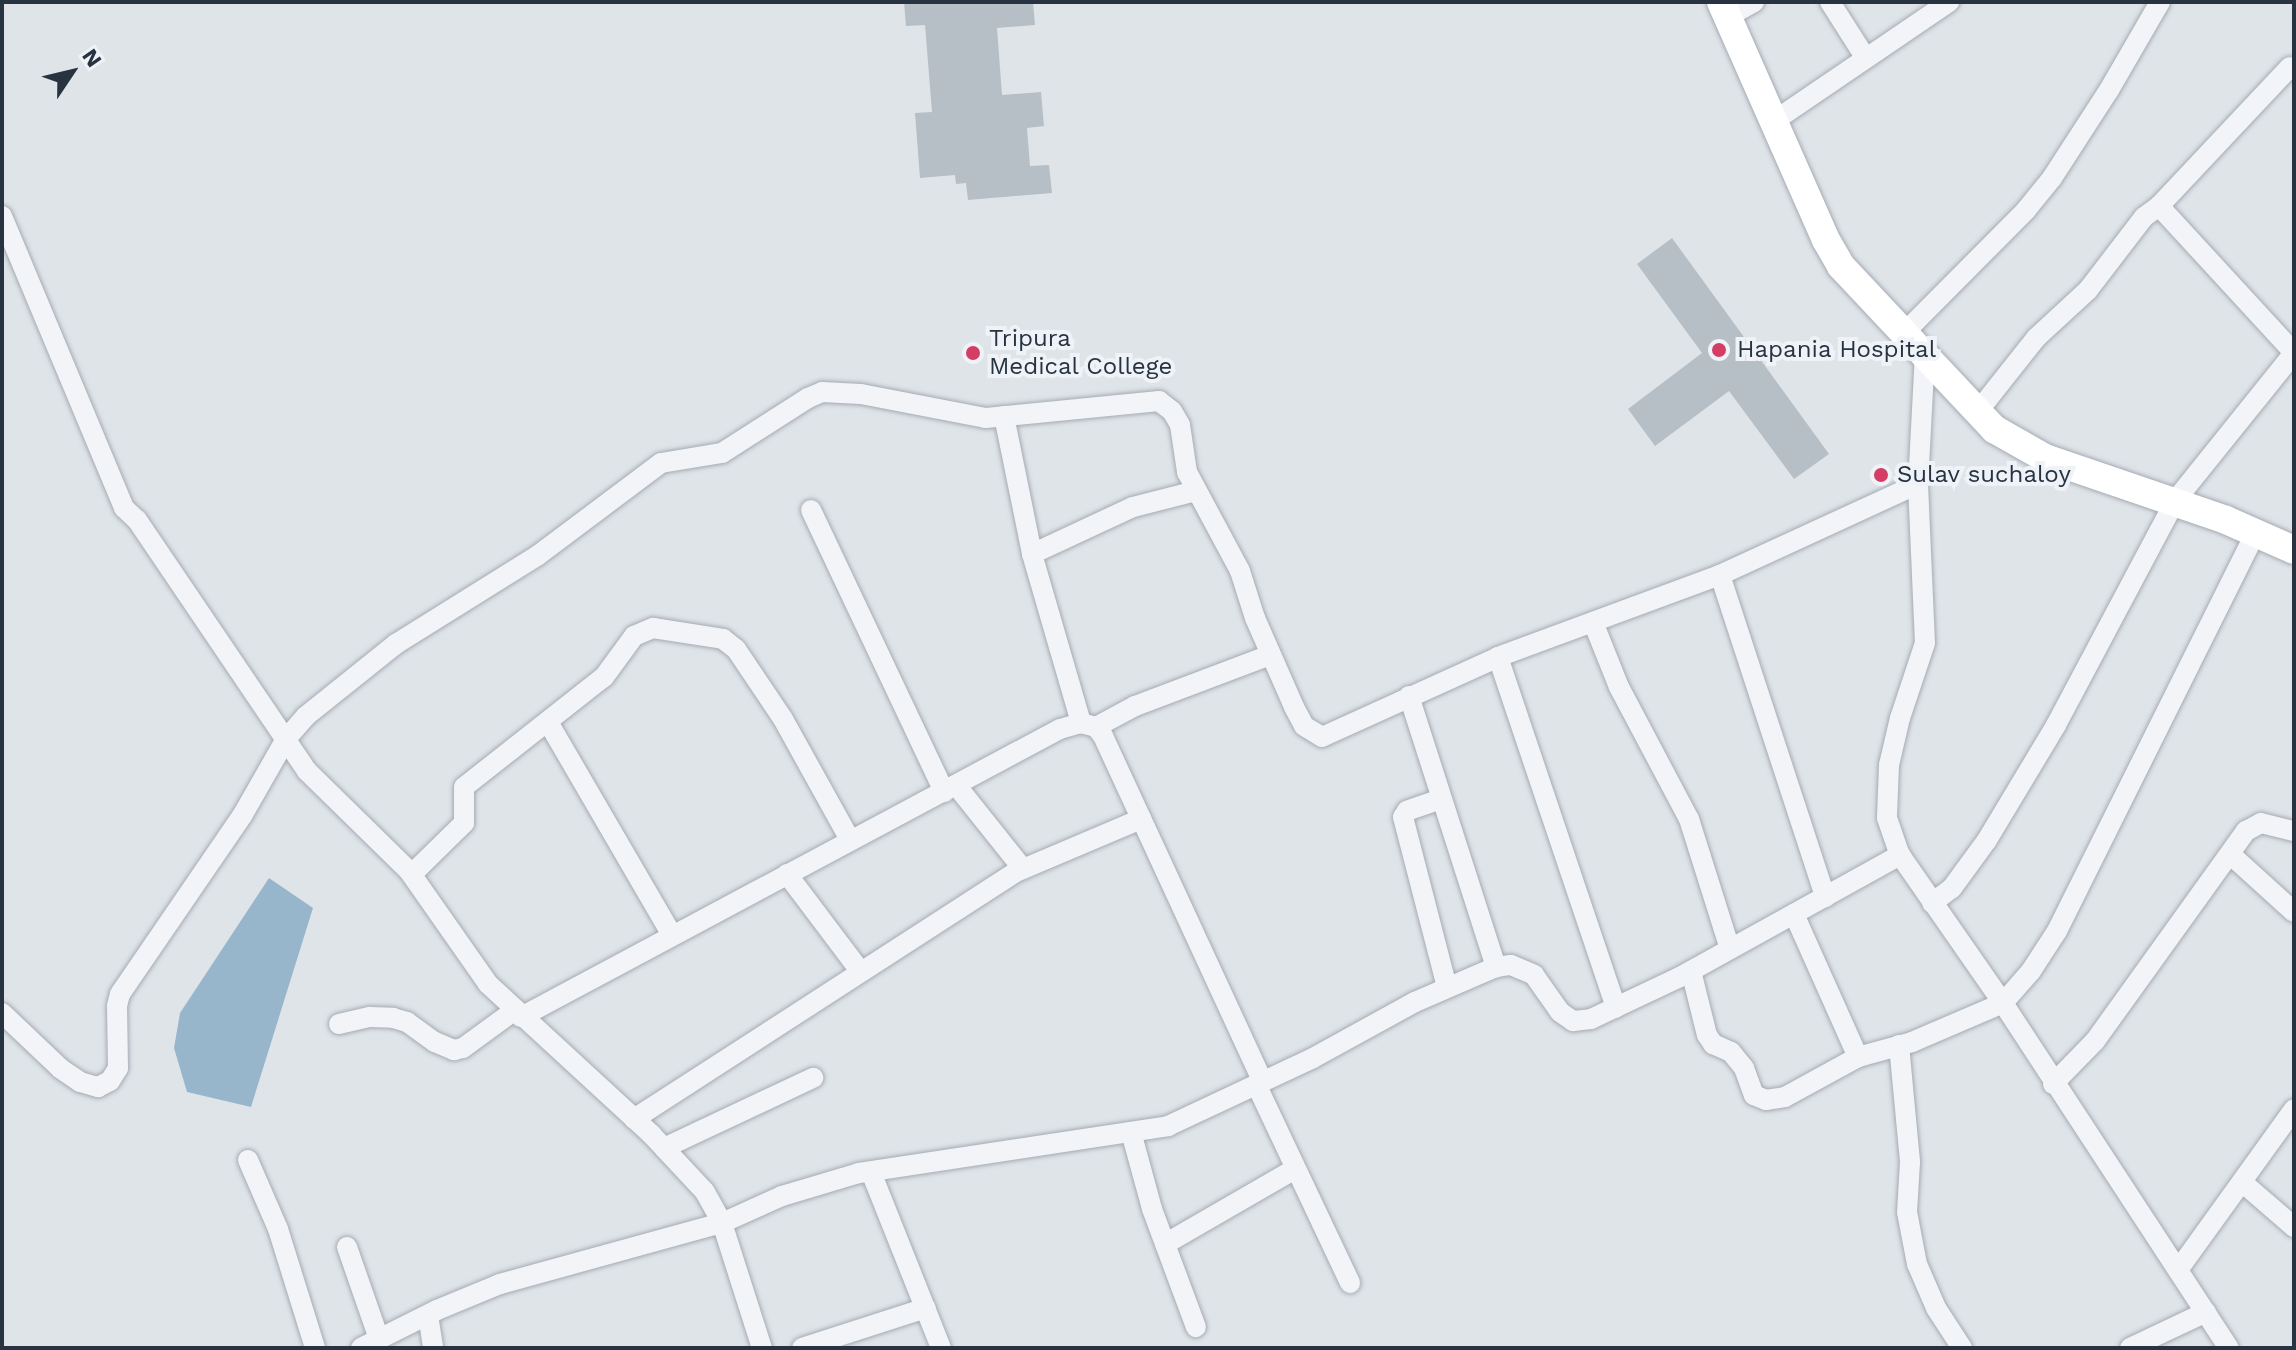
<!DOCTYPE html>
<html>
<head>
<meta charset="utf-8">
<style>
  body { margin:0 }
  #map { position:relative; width:2296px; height:1350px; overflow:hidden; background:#dfe4e9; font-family:"Work Sans",sans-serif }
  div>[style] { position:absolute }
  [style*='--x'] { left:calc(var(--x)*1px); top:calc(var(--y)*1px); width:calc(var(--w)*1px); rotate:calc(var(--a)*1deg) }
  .water>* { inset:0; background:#98b6cb }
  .building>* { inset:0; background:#b6bec6 }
  .roads { filter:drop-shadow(0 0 2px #a4abb3) drop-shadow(0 0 2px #a4abb3) }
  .street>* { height:20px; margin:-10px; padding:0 10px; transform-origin:10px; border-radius:10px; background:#f2f4f7 }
  .secondary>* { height:28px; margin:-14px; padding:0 14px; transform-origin:14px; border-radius:14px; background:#fff }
  .dots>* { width:22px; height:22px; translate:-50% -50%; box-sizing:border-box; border:4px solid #eff3f7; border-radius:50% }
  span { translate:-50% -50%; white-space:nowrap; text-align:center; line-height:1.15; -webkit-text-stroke:8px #eff3f7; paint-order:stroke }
  .poi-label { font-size:24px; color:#273341 }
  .left { translate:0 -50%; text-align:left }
  .frame { position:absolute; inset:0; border:4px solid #273341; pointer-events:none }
  .north { position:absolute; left:32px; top:32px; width:80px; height:80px; -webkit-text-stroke:6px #eff3f7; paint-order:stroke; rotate:55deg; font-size:22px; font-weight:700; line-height:32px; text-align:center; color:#273341 }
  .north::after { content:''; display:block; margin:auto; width:28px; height:36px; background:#273341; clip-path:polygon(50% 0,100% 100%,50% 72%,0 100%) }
</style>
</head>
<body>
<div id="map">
  <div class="water">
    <div style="clip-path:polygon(269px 878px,313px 908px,251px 1107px,187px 1092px,174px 1048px,180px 1013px)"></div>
  </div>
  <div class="building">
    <div style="clip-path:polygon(904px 2px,1033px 2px,1035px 25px,997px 28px,1002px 95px,1041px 92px,1044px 126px,1027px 128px,1030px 166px,1049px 165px,1052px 193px,968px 200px,966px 183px,956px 184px,955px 175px,920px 178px,915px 113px,932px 112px,925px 25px,906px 26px)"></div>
    <div style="clip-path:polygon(1672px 238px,1829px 454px,1794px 479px,1729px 391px,1655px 446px,1628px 409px,1702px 353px,1637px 264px)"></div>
  </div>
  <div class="roads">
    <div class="street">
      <div style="--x:1830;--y:2;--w:65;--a:57.5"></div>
      <div style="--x:1727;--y:17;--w:31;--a:-29"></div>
      <div style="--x:1774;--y:121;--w:212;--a:-34.2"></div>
      <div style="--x:2159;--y:206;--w:200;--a:47.4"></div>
      <div style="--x:2;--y:216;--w:316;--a:67.3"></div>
      <div style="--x:124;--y:508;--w:18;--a:43"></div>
      <div style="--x:137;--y:520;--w:303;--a:55.9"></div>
      <div style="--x:307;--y:771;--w:143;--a:44.4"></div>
      <div style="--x:409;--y:871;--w:138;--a:55"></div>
      <div style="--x:488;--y:984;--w:222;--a:42.6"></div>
      <div style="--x:651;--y:1134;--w:79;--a:47"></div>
      <div style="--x:705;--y:1192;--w:35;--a:61"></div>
      <div style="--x:722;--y:1223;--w:131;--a:72.3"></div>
      <div style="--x:1905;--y:332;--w:172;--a:-45.2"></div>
      <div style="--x:2026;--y:210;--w:41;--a:-50.9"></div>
      <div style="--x:2052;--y:178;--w:105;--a:-57.1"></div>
      <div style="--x:2109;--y:90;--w:102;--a:-59.9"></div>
      <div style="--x:1925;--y:352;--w:132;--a:93"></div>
      <div style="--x:1918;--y:484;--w:159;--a:87.5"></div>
      <div style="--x:1925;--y:643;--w:79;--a:108.4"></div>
      <div style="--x:1900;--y:718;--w:48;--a:103.2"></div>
      <div style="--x:1889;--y:765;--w:53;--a:92.2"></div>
      <div style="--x:1887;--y:818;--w:39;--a:71"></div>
      <div style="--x:1900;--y:855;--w:180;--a:55.2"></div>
      <div style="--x:2003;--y:1003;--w:412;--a:56.8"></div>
      <div style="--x:1979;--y:410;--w:92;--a:-51.6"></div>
      <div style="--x:2036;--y:338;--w:71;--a:-42.7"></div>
      <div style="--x:2088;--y:290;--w:92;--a:-52.5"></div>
      <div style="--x:2144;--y:217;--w:19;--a:-36"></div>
      <div style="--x:2159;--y:206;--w:191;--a:-46.7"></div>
      <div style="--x:1004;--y:416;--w:141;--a:78.5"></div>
      <div style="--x:1032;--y:554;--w:176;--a:73.8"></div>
      <div style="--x:811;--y:510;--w:312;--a:64.7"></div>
      <div style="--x:1032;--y:554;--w:111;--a:-25"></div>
      <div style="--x:1133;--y:507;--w:65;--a:-14.3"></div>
      <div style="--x:1720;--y:575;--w:339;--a:71.9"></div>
      <div style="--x:1593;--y:622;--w:70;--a:68.2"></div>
      <div style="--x:1619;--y:687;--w:149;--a:62.1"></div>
      <div style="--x:1689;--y:819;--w:136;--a:72.5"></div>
      <div style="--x:1498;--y:657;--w:370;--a:71.4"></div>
      <div style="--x:1409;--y:696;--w:285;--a:72.2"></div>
      <div style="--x:548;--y:722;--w:246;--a:59.8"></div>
      <div style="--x:1096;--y:727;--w:44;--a:-28.3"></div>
      <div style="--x:1135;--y:706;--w:144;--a:-20.7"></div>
      <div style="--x:956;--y:785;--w:107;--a:51.4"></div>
      <div style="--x:1441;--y:799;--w:36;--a:161"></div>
      <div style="--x:1407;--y:811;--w:7;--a:124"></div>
      <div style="--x:1403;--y:817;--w:176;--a:75.5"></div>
      <div style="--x:2230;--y:854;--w:86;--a:42.2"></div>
      <div style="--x:412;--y:874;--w:73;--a:-44.4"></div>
      <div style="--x:464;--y:823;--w:36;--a:-90"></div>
      <div style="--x:464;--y:787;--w:178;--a:-38.2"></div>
      <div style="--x:604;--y:677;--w:51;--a:-53.8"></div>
      <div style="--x:634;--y:636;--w:21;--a:-23"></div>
      <div style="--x:653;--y:628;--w:71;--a:8.9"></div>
      <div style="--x:723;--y:639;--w:16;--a:38"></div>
      <div style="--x:736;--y:649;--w:84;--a:56.1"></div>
      <div style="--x:783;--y:719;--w:138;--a:61"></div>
      <div style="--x:787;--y:874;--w:121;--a:53"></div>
      <div style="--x:1932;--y:903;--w:25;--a:-37"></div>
      <div style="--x:1952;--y:888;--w:59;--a:-53.9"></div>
      <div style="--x:1987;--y:840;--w:134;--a:-59"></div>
      <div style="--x:2056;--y:725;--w:254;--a:-62"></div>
      <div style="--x:2175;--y:501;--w:190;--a:-51.2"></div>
      <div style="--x:1794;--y:914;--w:157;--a:65.9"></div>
      <div style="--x:1691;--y:971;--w:66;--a:76"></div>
      <div style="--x:1707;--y:1035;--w:11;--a:56"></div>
      <div style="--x:1713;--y:1044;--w:20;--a:24"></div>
      <div style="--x:1731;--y:1052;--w:21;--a:51"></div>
      <div style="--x:1744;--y:1068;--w:29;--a:70"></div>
      <div style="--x:1754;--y:1095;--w:13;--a:23"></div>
      <div style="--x:1766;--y:1100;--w:19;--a:-9"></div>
      <div style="--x:1785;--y:1097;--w:83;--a:-28.7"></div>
      <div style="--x:1858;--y:1057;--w:56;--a:-15.5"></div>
      <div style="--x:1912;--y:1042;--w:99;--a:-23.2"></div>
      <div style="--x:2003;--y:1003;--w:43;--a:-48.8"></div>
      <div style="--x:2031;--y:971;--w:48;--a:-57"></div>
      <div style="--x:2057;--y:931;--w:446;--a:-63.5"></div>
      <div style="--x:2;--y:1013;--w:81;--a:43.5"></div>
      <div style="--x:61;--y:1069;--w:23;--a:34"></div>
      <div style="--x:80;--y:1082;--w:19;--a:16"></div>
      <div style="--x:98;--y:1087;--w:13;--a:-27"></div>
      <div style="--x:110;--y:1081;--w:15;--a:-58"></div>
      <div style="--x:118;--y:1068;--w:62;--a:-90.9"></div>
      <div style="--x:117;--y:1006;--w:12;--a:-76"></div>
      <div style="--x:120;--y:994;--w:216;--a:-55.6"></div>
      <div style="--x:242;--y:816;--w:89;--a:-60.3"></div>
      <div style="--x:286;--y:739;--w:30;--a:-49"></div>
      <div style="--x:306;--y:716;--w:115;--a:-38.7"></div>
      <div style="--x:396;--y:644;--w:166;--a:-32"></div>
      <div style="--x:537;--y:556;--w:155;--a:-36.9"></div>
      <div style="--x:661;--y:463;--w:62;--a:-9.3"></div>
      <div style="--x:722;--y:453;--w:102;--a:-32.6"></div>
      <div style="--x:808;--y:398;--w:15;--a:-23"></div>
      <div style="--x:822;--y:392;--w:39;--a:3"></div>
      <div style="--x:861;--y:394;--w:127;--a:10.9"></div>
      <div style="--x:986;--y:418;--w:174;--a:-5.6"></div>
      <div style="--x:1159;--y:401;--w:16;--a:38"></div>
      <div style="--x:1172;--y:411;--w:16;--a:60"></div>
      <div style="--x:1180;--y:425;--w:48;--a:81.5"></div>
      <div style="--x:1187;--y:472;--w:112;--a:61.8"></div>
      <div style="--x:1240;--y:571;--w:49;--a:72.3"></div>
      <div style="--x:1255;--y:618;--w:97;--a:66.3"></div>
      <div style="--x:1294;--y:707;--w:21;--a:62"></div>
      <div style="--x:1304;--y:726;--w:21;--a:31"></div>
      <div style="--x:1322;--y:737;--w:193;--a:-24.4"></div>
      <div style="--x:1498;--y:657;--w:237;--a:-20.3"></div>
      <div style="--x:1720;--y:575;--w:218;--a:-24.7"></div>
      <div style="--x:521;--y:1017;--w:611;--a:-28.12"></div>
      <div style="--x:1060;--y:729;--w:22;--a:-16"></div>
      <div style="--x:1081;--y:723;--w:16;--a:15"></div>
      <div style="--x:1096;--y:727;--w:11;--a:52"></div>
      <div style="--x:1103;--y:736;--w:381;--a:65.2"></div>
      <div style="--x:339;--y:1024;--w:32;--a:-13"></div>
      <div style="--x:370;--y:1017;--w:23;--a:2"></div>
      <div style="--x:393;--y:1018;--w:15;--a:16"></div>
      <div style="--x:407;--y:1022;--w:34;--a:36"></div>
      <div style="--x:435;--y:1042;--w:21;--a:23"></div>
      <div style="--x:454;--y:1050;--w:9;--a:-13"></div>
      <div style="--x:463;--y:1048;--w:64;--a:-36.2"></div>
      <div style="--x:1899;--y:1045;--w:118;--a:84.6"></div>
      <div style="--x:1910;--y:1162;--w:50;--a:93.4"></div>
      <div style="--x:1907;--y:1212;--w:53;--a:79.1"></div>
      <div style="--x:1917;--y:1264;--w:48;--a:66.6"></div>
      <div style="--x:1936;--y:1308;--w:48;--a:57"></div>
      <div style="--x:2053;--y:1084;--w:60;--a:-45.7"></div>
      <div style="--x:2095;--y:1041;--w:259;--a:-54.3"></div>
      <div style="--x:2246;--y:831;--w:17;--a:-28"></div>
      <div style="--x:2261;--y:823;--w:34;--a:14"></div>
      <div style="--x:1257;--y:1086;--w:218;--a:64.7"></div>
      <div style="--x:634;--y:1119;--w:455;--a:-32.9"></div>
      <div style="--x:1016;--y:872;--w:136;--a:-23"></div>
      <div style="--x:1131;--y:1132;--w:80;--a:74.7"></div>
      <div style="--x:1152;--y:1209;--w:126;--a:69.6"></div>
      <div style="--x:664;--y:1148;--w:165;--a:-25.2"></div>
      <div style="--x:248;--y:1160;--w:75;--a:66.5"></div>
      <div style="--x:278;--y:1229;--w:125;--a:72.7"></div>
      <div style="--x:871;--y:1172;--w:189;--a:68.3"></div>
      <div style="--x:2242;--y:1182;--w:69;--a:40.9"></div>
      <div style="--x:1165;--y:1244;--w:150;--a:-30"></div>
      <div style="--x:347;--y:1247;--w:97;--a:70.8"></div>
      <div style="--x:2178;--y:1270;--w:198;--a:-54.2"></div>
      <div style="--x:428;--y:1315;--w:33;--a:81"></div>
      <div style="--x:361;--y:1348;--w:85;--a:-26.6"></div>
      <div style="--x:437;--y:1310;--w:68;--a:-22.4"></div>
      <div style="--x:500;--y:1284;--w:230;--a:-15.4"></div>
      <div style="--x:722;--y:1223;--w:66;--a:-24.2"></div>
      <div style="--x:782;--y:1196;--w:80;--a:-16.6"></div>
      <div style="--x:859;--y:1173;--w:313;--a:-8.6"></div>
      <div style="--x:1168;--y:1126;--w:160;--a:-25.1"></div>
      <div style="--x:1313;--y:1058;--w:116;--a:-28.8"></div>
      <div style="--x:1415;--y:1002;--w:88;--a:-23.4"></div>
      <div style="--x:1496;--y:967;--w:15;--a:-8"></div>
      <div style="--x:1511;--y:965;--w:25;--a:23"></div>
      <div style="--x:1534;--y:975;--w:45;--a:54.9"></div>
      <div style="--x:1560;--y:1012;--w:16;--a:35"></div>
      <div style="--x:1573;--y:1021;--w:18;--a:-6"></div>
      <div style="--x:1591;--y:1019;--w:98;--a:-25.3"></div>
      <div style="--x:1680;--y:977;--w:252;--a:-29"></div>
      <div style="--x:802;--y:1348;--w:130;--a:-17.9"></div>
      <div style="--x:2130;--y:1348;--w:84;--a:-25.3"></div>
    </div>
    <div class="secondary">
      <div style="--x:1721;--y:2;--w:260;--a:66.2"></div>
      <div style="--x:1826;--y:240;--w:30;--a:60"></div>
      <div style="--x:1841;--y:266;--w:224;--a:46.8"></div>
      <div style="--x:1994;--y:429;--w:59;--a:29.6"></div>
      <div style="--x:2045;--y:458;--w:191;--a:18.9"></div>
      <div style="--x:2226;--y:520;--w:74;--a:23.8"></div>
    </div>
  </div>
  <div class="dots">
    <div style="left:1719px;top:350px;background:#d43e64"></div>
    <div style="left:973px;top:353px;background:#d43e64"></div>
    <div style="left:1881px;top:475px;background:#d43e64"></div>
  </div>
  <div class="poi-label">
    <span class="left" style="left:989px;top:353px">Tripura<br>Medical College</span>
    <span class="left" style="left:1737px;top:350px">Hapania Hospital</span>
    <span class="left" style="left:1897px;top:475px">Sulav suchaloy</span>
  </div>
  <div class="frame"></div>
  <div class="north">N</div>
</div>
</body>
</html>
